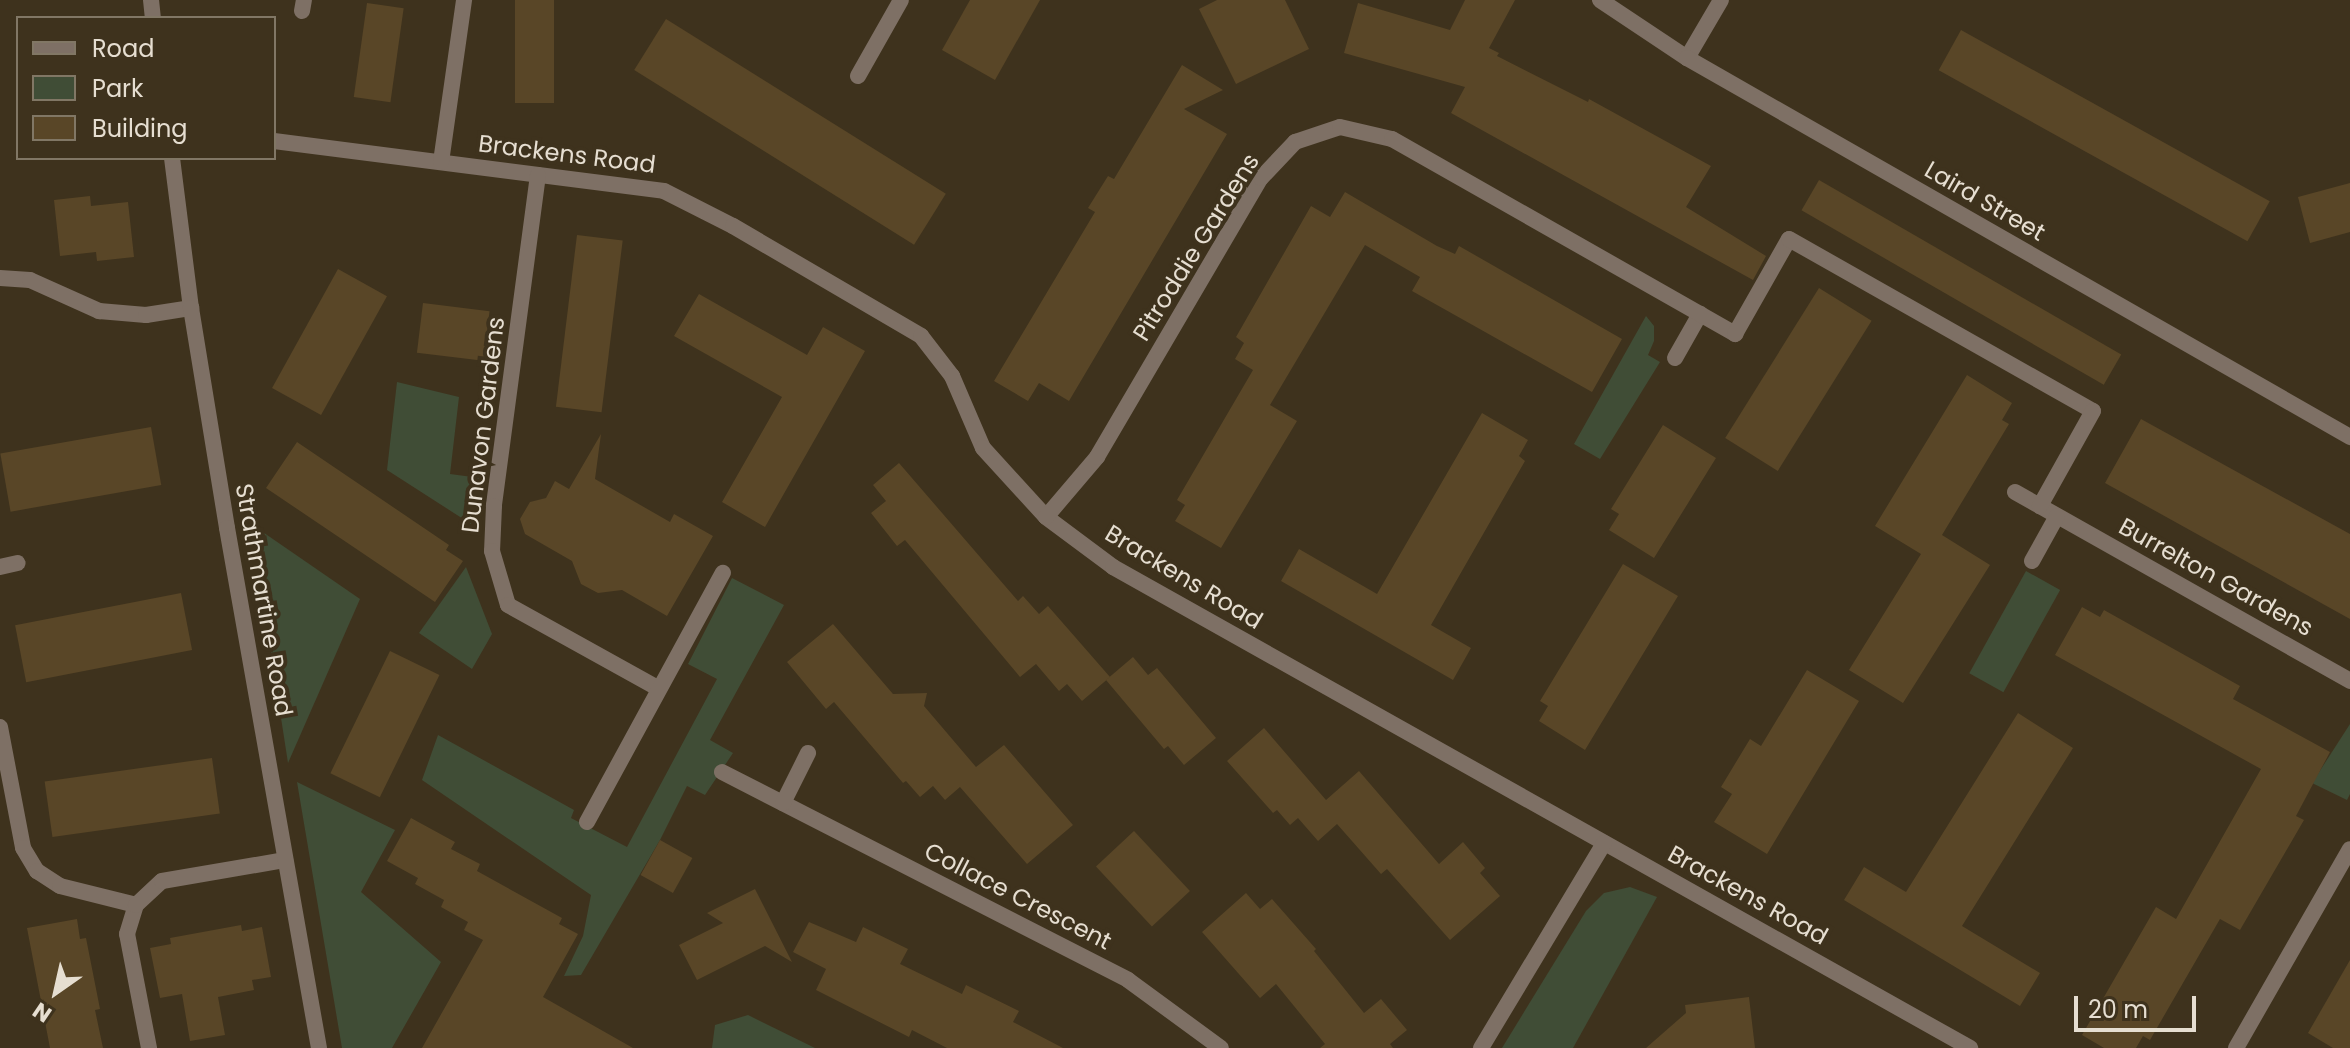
<!DOCTYPE html>
<html>
<head>
<meta charset="utf-8">
<style>
  body { margin:0 }
  #map { position:relative; width:2350px; height:1048px; overflow:hidden; background:#3e321d; font-family:Poppins,sans-serif }
  div>[style] { position:absolute }
  [style*='--x'] { left:calc(var(--x)*1px); top:calc(var(--y)*1px); width:calc(var(--w)*1px); rotate:calc(var(--a)*1deg) }
  .green>* { inset:0; background:#404d36; transform-origin:0 0 }
  .building>* { inset:0; background:#594627; transform-origin:0 0 }
  .minor>* { height:16px; margin:-8px; padding:0 8px; transform-origin:8px; border-radius:8px; background:#7e7065 }
  .tertiary>* { height:16px; margin:-8px; padding:0 8px; transform-origin:8px; border-radius:8px; background:#7e7065 }
  span { translate:-50% -50%; white-space:nowrap; text-align:center; line-height:1.15; -webkit-text-stroke:8px #3e321d; paint-order:stroke }
  .street-label { font-size:24px; color:#e6ded1 }
  .legend { position:absolute; left:16px; top:16px; width:260px; height:144px; box-sizing:border-box; background:#3e321d; border:2px solid #817765; margin:0; padding:10px 14px; list-style:none; font-size:24px; color:#e6ded1 }
  .legend li { display:flex; align-items:center; gap:16px; height:40px }
  .legend b { width:40px; border:2px solid #817765 }
  .north { position:absolute; left:16px; top:952px; width:80px; height:80px; -webkit-text-stroke:6px #3e321d; paint-order:stroke; rotate:214deg; font-size:22px; font-weight:700; line-height:32px; text-align:center; color:#e6ded1 }
  .north::after { content:''; display:block; margin:auto; width:28px; height:36px; background:#e6ded1; clip-path:polygon(50% 0,100% 100%,50% 72%,0 100%) }
  .scale { position:absolute; left:2074px; top:996px; width:122px; height:36px; box-sizing:border-box; border:4px solid #e6ded1; border-top:0; padding-left:10px; font-size:24px; line-height:28px; white-space:nowrap; color:#e6ded1; -webkit-text-stroke:6px #3e321d; paint-order:stroke }
</style>
</head>
<body>
<div id="map">
  <div class="green">
    <div style="clip-path:polygon(1646px 316px,1654px 326px,1654px 341px,1648px 355px,1660px 362px,1600px 459px,1574px 444px)"></div>
    <div style="clip-path:polygon(397px 382px,459px 397px,450px 474px,480px 478px,471px 524px,387px 470px)"></div>
    <div style="clip-path:polygon(251px 524px,360px 599px,288px 763px)"></div>
    <div style="clip-path:polygon(466px 567px,492px 634px,472px 669px,419px 633px)"></div>
    <div style="left:2026px;top:571px;width:39px;height:117px;rotate:29deg"></div>
    <div style="clip-path:polygon(732px 578px,784px 605px,710px 740px,733px 753px,705px 795px,687px 786px,660px 840px,581px 975px,564px 976px,583px 936px,591px 895px,422px 780px,438px 735px,574px 810px,571px 818px,627px 847px,717px 679px,688px 664px)"></div>
    <div style="clip-path:polygon(2350px 724px,2350px 794px,2347px 800px,2312px 783px)"></div>
    <div style="clip-path:polygon(297px 782px,395px 830px,361px 892px,441px 962px,392px 1048px,342px 1048px)"></div>
    <div style="clip-path:polygon(1630px 887px,1657px 897px,1573px 1048px,1502px 1048px,1586px 911px,1604px 893px)"></div>
    <div style="clip-path:polygon(748px 1015px,815px 1048px,712px 1048px,715px 1025px)"></div>
  </div>
  <div class="building">
    <div style="left:515px;top:0;width:39px;height:103px"></div>
    <div style="clip-path:polygon(970px 0,1040px 0,995px 80px,942px 50px)"></div>
    <div style="clip-path:polygon(1217px 0,1285px 0,1309px 49px,1236px 84px,1199px 9px)"></div>
    <div style="clip-path:polygon(1465px 0,1515px 0,1489px 48px,1499px 53px,1497px 56px,1588px 102px,1589px 99px,1711px 166px,1686px 207px,1766px 256px,1753px 280px,1451px 113px,1465px 87px,1344px 53px,1358px 3px,1450px 30px)"></div>
    <div style="left:367px;top:3px;width:37px;height:95px;rotate:8deg"></div>
    <div style="left:666px;top:19px;width:330px;height:60px;rotate:32deg"></div>
    <div style="left:1961px;top:30px;width:353px;height:46px;rotate:29deg"></div>
    <div style="clip-path:polygon(1182px 65px,1223px 90px,1184px 109px,1227px 134px,1069px 401px,1039px 383px,1028px 401px,994px 381px,1095px 212px,1088px 208px,1108px 176px,1114px 179px)"></div>
    <div style="left:1819px;top:180px;width:349px;height:35px;rotate:30deg"></div>
    <div style="clip-path:polygon(2350px 183px,2350px 232px,2310px 243px,2298px 197px)"></div>
    <div style="clip-path:polygon(1345px 192px,1437px 246px,1455px 254px,1459px 246px,1622px 339px,1592px 392px,1412px 291px,1420px 277px,1365px 245px,1270px 405px,1297px 421px,1221px 548px,1175px 521px,1185px 505px,1177px 500px,1253px 370px,1235px 359px,1244px 343px,1236px 337px,1311px 206px,1330px 217px)"></div>
    <div style="clip-path:polygon(90px 196px,91px 206px,128px 202px,134px 257px,97px 261px,96px 252px,60px 256px,54px 200px)"></div>
    <div style="left:577px;top:235px;width:46px;height:173px;rotate:7deg"></div>
    <div style="left:338px;top:269px;width:56px;height:136px;rotate:29deg"></div>
    <div style="left:1819px;top:288px;width:62px;height:177px;rotate:32deg"></div>
    <div style="clip-path:polygon(699px 294px,807px 355px,823px 327px,865px 351px,765px 527px,722px 502px,782px 397px,674px 336px)"></div>
    <div style="left:423px;top:303px;width:67px;height:50px;rotate:7deg"></div>
    <div style="clip-path:polygon(1967px 375px,2012px 403px,2002px 420px,2009px 424px,1942px 535px,1990px 565px,1903px 703px,1849px 670px,1921px 554px,1875px 526px)"></div>
    <div style="clip-path:polygon(1482px 413px,1528px 440px,1519px 456px,1525px 461px,1431px 625px,1471px 648px,1453px 680px,1281px 581px,1299px 549px,1377px 594px)"></div>
    <div style="clip-path:polygon(2141px 419px,2350px 534px,2350px 619px,2105px 483px)"></div>
    <div style="clip-path:polygon(1663px 425px,1716px 458px,1654px 558px,1609px 530px,1619px 514px,1611px 509px)"></div>
    <div style="left:151px;top:427px;width:59px;height:153px;rotate:80deg"></div>
    <div style="clip-path:polygon(601px 434px,595px 479px,670px 522px,674px 514px,713px 536px,667px 616px,622px 590px,598px 593px,581px 584px,572px 561px,525px 534px,520px 519px,530px 502px,546px 498px,555px 481px,569px 489px)"></div>
    <div style="clip-path:polygon(297px 442px,449px 545px,446px 550px,463px 561px,435px 602px,266px 488px)"></div>
    <div style="clip-path:polygon(899px 463px,1018px 601px,1023px 596px,1039px 614px,1048px 606px,1110px 677px,1082px 701px,1067px 684px,1059px 691px,1036px 664px,1020px 677px,905px 540px,897px 546px,871px 513px,886px 501px,873px 485px)"></div>
    <div style="clip-path:polygon(1623px 564px,1678px 596px,1585px 750px,1539px 721px,1548px 706px,1540px 701px)"></div>
    <div style="left:181px;top:593px;width:58px;height:169px;rotate:79deg"></div>
    <div style="clip-path:polygon(2082px 607px,2100px 617px,2104px 610px,2240px 686px,2233px 699px,2330px 752px,2296px 816px,2304px 820px,2240px 930px,2220px 919px,2150px 1040px,2143px 1036px,2136px 1048px,2104px 1048px,2082px 1035px,2156px 907px,2176px 919px,2261px 769px,2055px 655px)"></div>
    <div style="clip-path:polygon(833px 624px,893px 694px,927px 693px,924px 706px,976px 767px,1004px 745px,1073px 825px,1027px 864px,960px 787px,945px 800px,933px 786px,920px 797px,906px 781px,903px 783px,834px 702px,826px 709px,787px 662px)"></div>
    <div style="left:390px;top:651px;width:55px;height:136px;rotate:26deg"></div>
    <div style="clip-path:polygon(1133px 657px,1148px 675px,1157px 668px,1216px 738px,1184px 765px,1168px 746px,1164px 749px,1106px 680px)"></div>
    <div style="clip-path:polygon(1807px 670px,1859px 701px,1767px 854px,1714px 822px,1732px 794px,1721px 787px,1750px 739px,1761px 746px)"></div>
    <div style="clip-path:polygon(2018px 713px,2073px 748px,1962px 926px,2040px 973px,2020px 1006px,1844px 900px,1864px 867px,1906px 892px)"></div>
    <div style="clip-path:polygon(1264px 728px,1326px 800px,1359px 771px,1439px 864px,1463px 842px,1485px 868px,1480px 873px,1500px 896px,1450px 940px,1387px 869px,1381px 874px,1337px 824px,1318px 841px,1298px 818px,1290px 825px,1277px 810px,1273px 813px,1227px 761px)"></div>
    <div style="left:212px;top:758px;width:56px;height:169px;rotate:82deg"></div>
    <div style="clip-path:polygon(411px 818px,455px 842px,451px 849px,480px 864px,477px 871px,562px 918px,559px 924px,578px 934px,543px 997px,633px 1048px,422px 1048px,483px 940px,464px 930px,468px 922px,441px 907px,444px 900px,415px 884px,418px 878px,387px 861px)"></div>
    <div style="left:1134px;top:831px;width:82px;height:52px;rotate:47deg"></div>
    <div style="left:660px;top:840px;width:37px;height:40px;rotate:29deg"></div>
    <div style="clip-path:polygon(755px 889px,792px 962px,765px 946px,697px 980px,679px 945px,723px 923px,707px 913px)"></div>
    <div style="clip-path:polygon(1246px 893px,1260px 909px,1272px 899px,1316px 949px,1314px 951px,1364px 1013px,1381px 999px,1407px 1030px,1390px 1044px,1393px 1048px,1320px 1048px,1325px 1044px,1276px 984px,1260px 998px,1202px 932px)"></div>
    <div style="clip-path:polygon(77px 919px,80px 939px,86px 938px,100px 1009px,95px 1010px,103px 1048px,50px 1048px,27px 928px)"></div>
    <div style="clip-path:polygon(809px 922px,856px 942px,863px 927px,908px 949px,900px 964px,962px 994px,966px 985px,1019px 1011px,1013px 1022px,1063px 1048px,947px 1048px,912px 1030px,909px 1037px,816px 990px,826px 969px,793px 952px)"></div>
    <div style="clip-path:polygon(241px 925px,242px 931px,262px 927px,271px 977px,252px 980px,254px 990px,218px 997px,225px 1035px,190px 1041px,182px 994px,160px 998px,150px 948px,171px 944px,170px 938px)"></div>
    <div style="clip-path:polygon(2350px 960px,2350px 1048px,2333px 1048px,2308px 1033px)"></div>
    <div style="clip-path:polygon(1749px 997px,1755px 1048px,1646px 1048px,1686px 1013px,1685px 1005px)"></div>
  </div>
  <div class="minor">
    <div style="--x:302;--y:11;--w:11;--a:-80"></div>
    <div style="--x:1687;--y:58;--w:67;--a:-59.6"></div>
    <div style="--x:858;--y:76;--w:87;--a:-60.5"></div>
    <div style="--x:274;--y:141;--w:393;--a:7.3"></div>
    <div style="--x:664;--y:191;--w:77;--a:26.9"></div>
    <div style="--x:733;--y:226;--w:218;--a:30.3"></div>
    <div style="--x:921;--y:336;--w:51;--a:52.2"></div>
    <div style="--x:952;--y:376;--w:78;--a:66.7"></div>
    <div style="--x:983;--y:448;--w:93;--a:47.6"></div>
    <div style="--x:1046;--y:517;--w:84;--a:36.7"></div>
    <div style="--x:1113;--y:567;--w:983;--a:29.3"></div>
    <div style="--x:441;--y:162;--w:164;--a:-81.9"></div>
    <div style="--x:538;--y:175;--w:334;--a:97.6"></div>
    <div style="--x:494;--y:506;--w:45;--a:92.5"></div>
    <div style="--x:492;--y:551;--w:56;--a:73.5"></div>
    <div style="--x:508;--y:605;--w:171;--a:29"></div>
    <div style="--x:0;--y:278;--w:30;--a:4"></div>
    <div style="--x:30;--y:280;--w:76;--a:24.2"></div>
    <div style="--x:99;--y:311;--w:47;--a:4.9"></div>
    <div style="--x:146;--y:315;--w:46;--a:-8.8"></div>
    <div style="--x:1675;--y:358;--w:51;--a:-60.4"></div>
    <div style="--x:2015;--y:492;--w:385;--a:29.4"></div>
    <div style="--x:1046;--y:517;--w:79;--a:-49.6"></div>
    <div style="--x:1097;--y:457;--w:324;--a:-59.6"></div>
    <div style="--x:1261;--y:178;--w:50;--a:-46.6"></div>
    <div style="--x:1295;--y:142;--w:47;--a:-18.4"></div>
    <div style="--x:1340;--y:127;--w:53;--a:13"></div>
    <div style="--x:1392;--y:139;--w:395;--a:29.6"></div>
    <div style="--x:1735;--y:334;--w:109;--a:-60.4"></div>
    <div style="--x:1789;--y:239;--w:349;--a:29.5"></div>
    <div style="--x:2093;--y:411;--w:109;--a:119.2"></div>
    <div style="--x:2032;--y:561;--w:51;--a:-60.9"></div>
    <div style="--x:0;--y:567;--w:18;--a:-13"></div>
    <div style="--x:0;--y:727;--w:123;--a:79.2"></div>
    <div style="--x:23;--y:848;--w:27;--a:59"></div>
    <div style="--x:37;--y:871;--w:27;--a:33"></div>
    <div style="--x:60;--y:886;--w:78;--a:14"></div>
    <div style="--x:722;--y:772;--w:456;--a:27.1"></div>
    <div style="--x:1128;--y:980;--w:115;--a:36.2"></div>
    <div style="--x:783;--y:803;--w:56;--a:-63.4"></div>
    <div style="--x:587;--y:822;--w:284;--a:-61.4"></div>
    <div style="--x:149;--y:1048;--w:116;--a:-100.9"></div>
    <div style="--x:127;--y:934;--w:30;--a:-73"></div>
    <div style="--x:136;--y:905;--w:35;--a:-43"></div>
    <div style="--x:162;--y:881;--w:125;--a:-9.7"></div>
    <div style="--x:1481;--y:1048;--w:239;--a:-59"></div>
    <div style="--x:2236;--y:1048;--w:229;--a:-60.2"></div>
  </div>
  <div class="tertiary">
    <div style="--x:151;--y:0;--w:18;--a:84"></div>
    <div style="--x:1600;--y:0;--w:105;--a:33.7"></div>
    <div style="--x:1687;--y:58;--w:764;--a:29.75"></div>
    <div style="--x:172;--y:158;--w:151;--a:82.8"></div>
    <div style="--x:191;--y:308;--w:223;--a:80.7"></div>
    <div style="--x:227;--y:528;--w:528;--a:79.97"></div>
  </div>
  <div class="street-label">
    <span style="left:567px;top:154px;rotate:7deg">Brackens Road</span>
    <span style="left:1985px;top:201px;rotate:30deg">Laird Street</span>
    <span style="left:1196px;top:247px;rotate:-58deg">Pitroddie Gardens</span>
    <span style="left:483px;top:425px;rotate:-83deg">Dunavon Gardens</span>
    <span style="left:1184px;top:577px;rotate:31deg">Brackens Road</span>
    <span style="left:2216px;top:577px;rotate:29deg">Burrelton Gardens</span>
    <span style="left:264px;top:600px;rotate:80deg">Strathmartine Road</span>
    <span style="left:1748px;top:895px;rotate:29deg">Brackens Road</span>
    <span style="left:1018px;top:896px;rotate:27deg">Collace Crescent</span>
  </div>
  <ul class="legend">
  <li><b style="height:10px;background:#7e7065"></b>Road</li>
  <li><b style="height:22px;background:#404d36"></b>Park</li>
  <li><b style="height:22px;background:#594627"></b>Building</li>
  </ul>
  <div class="north">N</div>
  <div class="scale">20 m</div>
</div>
</body>
</html>
